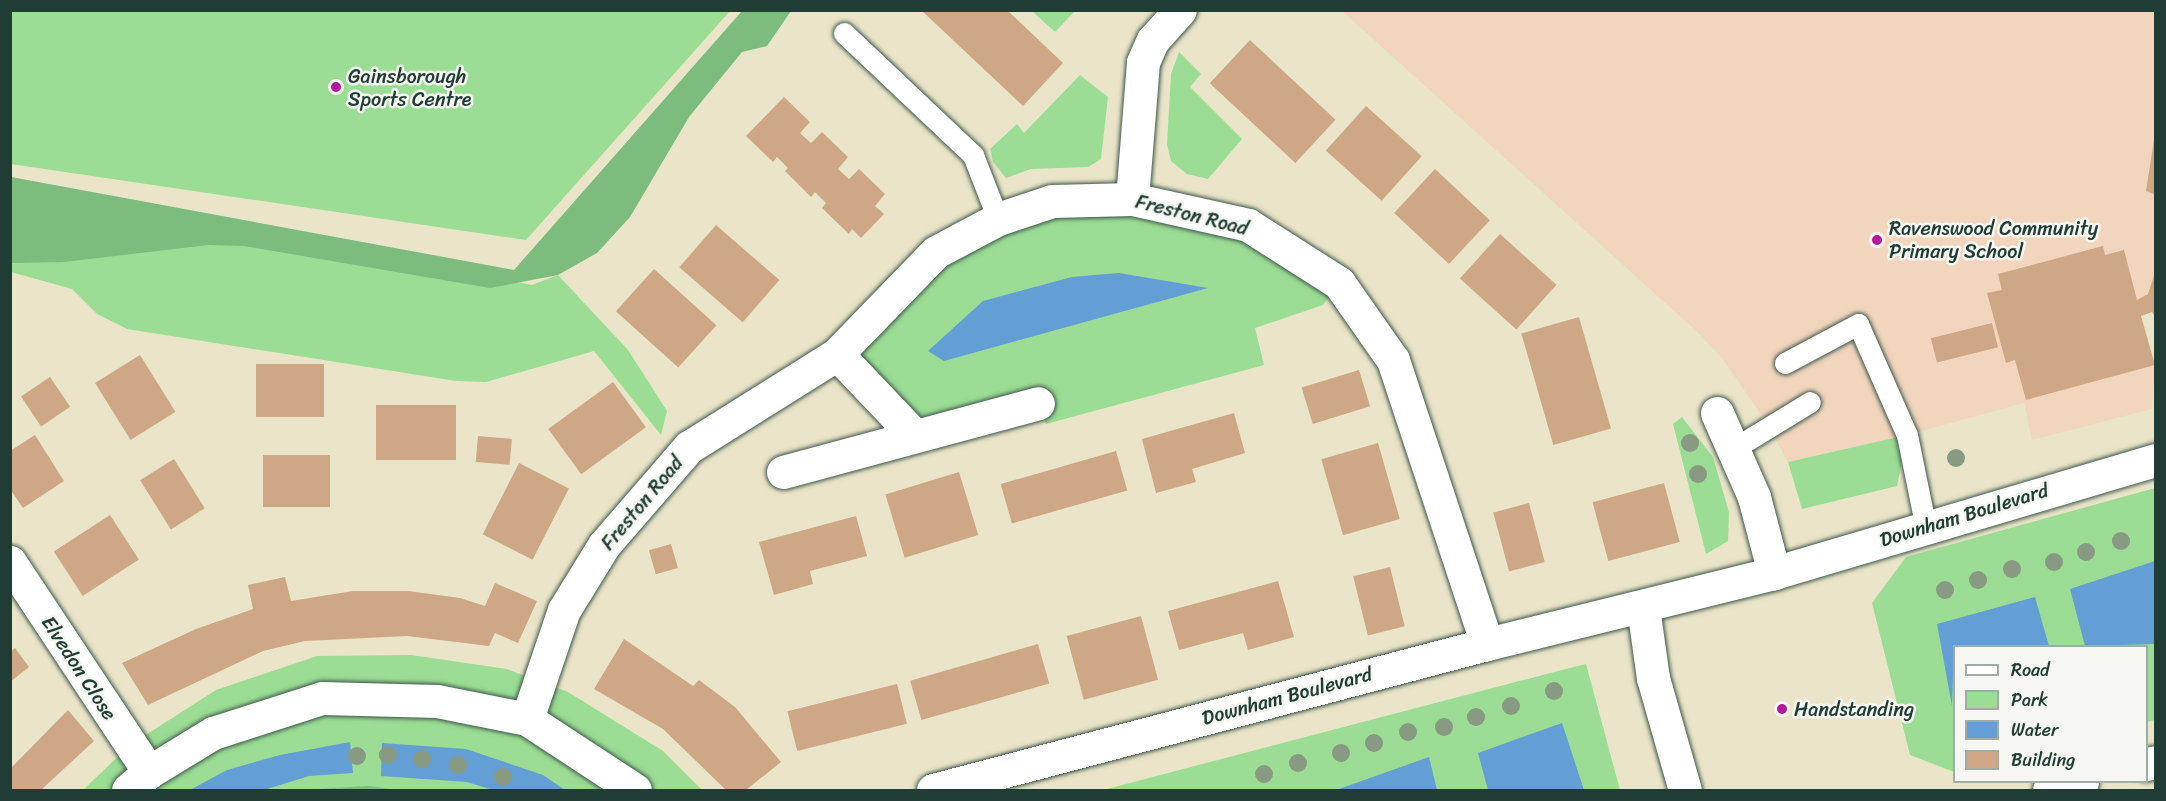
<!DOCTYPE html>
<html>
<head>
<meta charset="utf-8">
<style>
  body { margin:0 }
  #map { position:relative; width:2166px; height:801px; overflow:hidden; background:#eae5c8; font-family:Sriracha,sans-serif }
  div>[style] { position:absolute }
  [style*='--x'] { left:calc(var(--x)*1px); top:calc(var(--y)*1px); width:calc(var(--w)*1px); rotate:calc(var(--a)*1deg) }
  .built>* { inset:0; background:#f2d5bd }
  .green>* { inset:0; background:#9bdd94 }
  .forest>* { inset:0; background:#7cbc7e }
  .water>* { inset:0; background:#639fd4 }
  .building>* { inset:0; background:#cea786; transform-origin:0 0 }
  .roads { filter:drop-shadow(0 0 2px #3d564a) drop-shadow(0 0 2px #3d564a) }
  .service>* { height:21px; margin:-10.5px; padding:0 10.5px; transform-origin:10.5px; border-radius:10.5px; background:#fff }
  .minor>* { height:33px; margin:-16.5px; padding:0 16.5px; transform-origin:16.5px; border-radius:16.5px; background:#fff }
  .trees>* { width:18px; height:18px; margin:-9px; border-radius:50%; background:#889a81 }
  .dots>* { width:16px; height:16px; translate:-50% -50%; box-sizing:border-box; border:3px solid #f6f6f2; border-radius:50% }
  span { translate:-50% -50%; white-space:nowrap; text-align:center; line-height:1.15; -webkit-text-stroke:5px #f6f6f2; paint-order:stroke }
  .poi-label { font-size:20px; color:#1f3d34 }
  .left { translate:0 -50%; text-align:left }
  .street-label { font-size:20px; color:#1f3d34 }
  .frame { position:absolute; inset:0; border:12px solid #1f3d34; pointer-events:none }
  .legend { position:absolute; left:1953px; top:645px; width:195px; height:138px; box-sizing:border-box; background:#f6f6f2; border:2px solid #a0aca6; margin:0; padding:8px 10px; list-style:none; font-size:18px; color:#1f3d34 }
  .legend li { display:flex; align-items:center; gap:12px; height:30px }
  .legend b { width:30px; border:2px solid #a0aca6 }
</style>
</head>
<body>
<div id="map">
  <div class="built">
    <div style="clip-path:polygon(1342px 11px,2155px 11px,2155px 318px,2152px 312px,2141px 316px,2155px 365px,2152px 409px,2032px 440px,2024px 403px,1907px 435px,1788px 462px,1768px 425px,1722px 358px,1694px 329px)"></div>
  </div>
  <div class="green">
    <div style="clip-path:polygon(10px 11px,11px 10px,730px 11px,526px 240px,11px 164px)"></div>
    <div style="clip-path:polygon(1032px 11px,1075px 11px,1055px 32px)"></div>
    <div style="clip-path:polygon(1179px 52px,1201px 74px,1190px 87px,1242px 139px,1208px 179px,1187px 174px,1171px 161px,1167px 144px,1171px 74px)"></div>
    <div style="clip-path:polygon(1080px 75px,1108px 97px,1101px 159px,1088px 167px,1031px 169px,1006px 178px,993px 162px,990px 149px,1017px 124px,1024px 133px)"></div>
    <div style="clip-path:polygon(1052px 201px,1248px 225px,1339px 283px,1323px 305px,1255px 328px,1264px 365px,1046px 424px,1038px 403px,915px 436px,837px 354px,936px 252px)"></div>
    <div style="clip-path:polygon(10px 241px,349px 247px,532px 285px,558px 275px,628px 350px,667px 411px,661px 435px,594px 351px,486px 382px,456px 381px,127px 329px,97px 314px,72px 289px,11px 272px)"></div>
    <div style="clip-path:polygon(1682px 417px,1713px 457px,1729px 512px,1728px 541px,1706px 554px,1673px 424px)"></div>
    <div style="clip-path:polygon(1907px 435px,1897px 486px,1802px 509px,1788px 462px)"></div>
    <div style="clip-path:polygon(2155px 488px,2155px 720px,2147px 722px,2146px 646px,1954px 646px,1954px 772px,1910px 755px,1872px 603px,1906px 557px)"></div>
    <div style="clip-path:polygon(411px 655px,507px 669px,568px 692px,663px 751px,702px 790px,83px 790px,130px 745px,216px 690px,317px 656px)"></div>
    <div style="clip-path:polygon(1586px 664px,1620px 790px,1103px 790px,1558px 671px)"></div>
  </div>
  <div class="forest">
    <div style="clip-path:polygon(742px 11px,791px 11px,767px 46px,742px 52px,689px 117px,630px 217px,597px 253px,558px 275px,490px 288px,244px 246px,208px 245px,64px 262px,11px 263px,11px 177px,514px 270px)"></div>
    <div style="clip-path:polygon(369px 786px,398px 790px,312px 790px,317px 789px)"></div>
  </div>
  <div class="water">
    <div style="clip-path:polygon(1119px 273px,1208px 288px,944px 361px,928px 351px,983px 301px,1072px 277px)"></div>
    <div style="clip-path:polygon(2155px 561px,2155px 644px,2085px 646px,2070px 589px)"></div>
    <div style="clip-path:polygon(2035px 597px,2049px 646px,1954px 646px,1952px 706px,1937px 624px)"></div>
    <div style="clip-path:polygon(1562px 723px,1584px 790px,1488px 790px,1478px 753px)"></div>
    <div style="clip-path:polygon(350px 742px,353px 773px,309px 776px,264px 790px,190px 790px,227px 770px,280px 755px)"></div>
    <div style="clip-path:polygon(382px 743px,466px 749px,543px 775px,565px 790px,493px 790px,467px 782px,381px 776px)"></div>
    <div style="clip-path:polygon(1429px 757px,1437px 790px,1339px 790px,1339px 789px)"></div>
  </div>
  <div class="building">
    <div style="clip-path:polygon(921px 10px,1007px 10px,1063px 63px,1023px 106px)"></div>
    <div style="left:1250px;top:40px;width:117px;height:59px;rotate:43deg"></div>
    <div style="clip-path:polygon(784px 97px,810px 122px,800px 133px,811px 143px,822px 132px,848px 157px,838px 169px,849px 179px,859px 169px,885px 194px,875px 206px,884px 214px,861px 238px,852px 229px,849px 234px,822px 208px,826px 203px,815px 192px,811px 197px,785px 171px,788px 168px,777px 157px,773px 162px,746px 136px)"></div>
    <div style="left:1366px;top:106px;width:75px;height:60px;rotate:42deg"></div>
    <div style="clip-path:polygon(2154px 140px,2156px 140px,2156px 195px,2146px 191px)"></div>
    <div style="left:1435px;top:169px;width:75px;height:60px;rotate:43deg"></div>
    <div style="left:716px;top:225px;width:84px;height:56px;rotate:41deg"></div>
    <div style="left:1500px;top:234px;width:76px;height:60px;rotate:42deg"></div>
    <div style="clip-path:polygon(2103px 246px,2105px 255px,2124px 250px,2137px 300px,2148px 294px,2156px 269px,2156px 318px,2152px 312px,2141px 316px,2155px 365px,2026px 400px,2015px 360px,2006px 363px,1987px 293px,2002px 290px,1998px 274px)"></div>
    <div style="left:654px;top:269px;width:84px;height:57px;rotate:42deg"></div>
    <div style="left:1579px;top:317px;width:116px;height:60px;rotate:74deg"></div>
    <div style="left:1992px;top:323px;width:25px;height:63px;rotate:76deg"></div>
    <div style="left:140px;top:355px;width:67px;height:53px;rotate:58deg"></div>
    <div style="left:324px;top:364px;width:53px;height:68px;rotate:90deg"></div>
    <div style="left:1359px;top:370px;width:38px;height:60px;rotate:73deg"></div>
    <div style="left:50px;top:377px;width:36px;height:35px;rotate:56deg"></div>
    <div style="left:613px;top:382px;width:56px;height:80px;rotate:54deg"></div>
    <div style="left:376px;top:405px;width:80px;height:55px"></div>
    <div style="clip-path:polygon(1234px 413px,1245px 453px,1192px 469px,1196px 482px,1156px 493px,1142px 439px)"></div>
    <div style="clip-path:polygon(35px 435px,64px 481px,23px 508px,10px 489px,10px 451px)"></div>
    <div style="left:478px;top:436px;width:34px;height:26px;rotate:5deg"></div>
    <div style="left:1378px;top:443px;width:79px;height:59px;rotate:74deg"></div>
    <div style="left:1116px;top:451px;width:41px;height:120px;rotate:74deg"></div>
    <div style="left:263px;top:455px;width:67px;height:52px"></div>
    <div style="left:174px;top:459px;width:58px;height:40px;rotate:58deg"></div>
    <div style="left:519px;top:463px;width:56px;height:80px;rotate:27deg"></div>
    <div style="left:959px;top:472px;width:66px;height:77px;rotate:73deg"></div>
    <div style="left:1664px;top:483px;width:61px;height:74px;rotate:75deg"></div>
    <div style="left:1529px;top:503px;width:61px;height:37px;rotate:75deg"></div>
    <div style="left:110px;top:515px;width:53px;height:67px;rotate:57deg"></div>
    <div style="clip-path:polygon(856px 516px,867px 556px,810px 571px,813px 584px,774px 595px,759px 542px)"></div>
    <div style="left:671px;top:544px;width:25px;height:23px;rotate:74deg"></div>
    <div style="left:1390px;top:567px;width:61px;height:38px;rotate:76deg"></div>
    <div style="clip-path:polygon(285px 577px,291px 601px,353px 591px,408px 591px,460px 598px,485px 606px,495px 583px,537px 601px,518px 643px,495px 633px,489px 646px,407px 636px,305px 641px,263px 651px,148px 705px,122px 663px,196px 629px,253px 609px,248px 585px)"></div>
    <div style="clip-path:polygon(1278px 581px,1294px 637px,1248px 650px,1243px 633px,1179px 650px,1168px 611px)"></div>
    <div style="left:1141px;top:616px;width:66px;height:77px;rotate:75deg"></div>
    <div style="clip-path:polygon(624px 639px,693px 686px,699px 680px,735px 707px,781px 762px,746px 790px,726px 790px,663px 729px,594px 689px)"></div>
    <div style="left:1038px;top:644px;width:41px;height:133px;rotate:74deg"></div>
    <div style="clip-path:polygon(15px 648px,29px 667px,10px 682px,10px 652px)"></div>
    <div style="left:897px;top:684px;width:41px;height:113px;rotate:76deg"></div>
    <div style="clip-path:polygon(68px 710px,94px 741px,41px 790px,10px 790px,10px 769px)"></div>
  </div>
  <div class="roads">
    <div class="service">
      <div style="--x:844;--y:33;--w:178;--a:43.4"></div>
      <div style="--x:973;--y:155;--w:69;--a:68.7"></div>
      <div style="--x:1785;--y:363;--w:83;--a:-28.1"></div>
      <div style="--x:1858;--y:324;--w:121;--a:66.2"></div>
      <div style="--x:1907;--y:435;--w:95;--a:78.5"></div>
      <div style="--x:1733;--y:449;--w:90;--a:-31.4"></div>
    </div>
    <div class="minor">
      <div style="--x:1132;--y:199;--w:137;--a:-85.4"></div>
      <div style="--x:1143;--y:62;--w:24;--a:-66"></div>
      <div style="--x:1153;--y:40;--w:40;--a:-48"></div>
      <div style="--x:837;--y:354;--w:113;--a:46.4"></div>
      <div style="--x:1717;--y:413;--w:92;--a:66.2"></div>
      <div style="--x:1754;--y:497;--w:79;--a:75.3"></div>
      <div style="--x:783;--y:472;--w:264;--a:-15.1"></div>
      <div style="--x:10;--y:562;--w:252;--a:56.5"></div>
      <div style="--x:1643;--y:607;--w:72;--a:82"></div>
      <div style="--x:1653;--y:678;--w:116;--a:74.1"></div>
      <div style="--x:527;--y:719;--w:115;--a:-71.3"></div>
      <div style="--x:564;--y:610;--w:76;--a:-58.4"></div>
      <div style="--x:604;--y:545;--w:130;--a:-49.1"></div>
      <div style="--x:689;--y:447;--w:175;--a:-32.1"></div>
      <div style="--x:837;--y:354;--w:142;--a:-45.9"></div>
      <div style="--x:936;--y:252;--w:70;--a:-28"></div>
      <div style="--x:998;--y:219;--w:57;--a:-18.4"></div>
      <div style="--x:1052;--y:201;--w:80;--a:-1.4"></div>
      <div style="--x:1132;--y:199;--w:119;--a:12.6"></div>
      <div style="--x:1248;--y:225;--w:108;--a:32.5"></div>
      <div style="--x:1339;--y:283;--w:94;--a:55"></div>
      <div style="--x:1393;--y:360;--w:299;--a:71.7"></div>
      <div style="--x:2146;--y:764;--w:10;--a:-11"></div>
      <div style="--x:128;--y:790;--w:28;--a:-41"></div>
      <div style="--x:149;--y:772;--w:75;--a:-31.4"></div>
      <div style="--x:213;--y:733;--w:114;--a:-17.8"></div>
      <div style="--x:322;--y:698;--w:115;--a:1.5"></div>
      <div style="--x:437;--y:701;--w:92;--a:11.3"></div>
      <div style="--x:527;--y:719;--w:129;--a:33.3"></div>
      <div style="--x:933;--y:790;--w:573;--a:-14.76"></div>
      <div style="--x:1487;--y:644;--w:296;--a:-13.9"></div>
      <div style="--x:1774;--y:573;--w:398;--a:-16.5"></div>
      <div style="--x:2049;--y:790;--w:34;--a:-14"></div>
    </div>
  </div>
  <div class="trees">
    <div style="left:1690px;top:443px"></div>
    <div style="left:1956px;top:458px"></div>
    <div style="left:1698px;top:474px"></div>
    <div style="left:2121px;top:541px"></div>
    <div style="left:2086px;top:552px"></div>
    <div style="left:2054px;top:562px"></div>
    <div style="left:2012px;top:569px"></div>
    <div style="left:1978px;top:580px"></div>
    <div style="left:1945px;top:590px"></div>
    <div style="left:1554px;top:691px"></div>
    <div style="left:1511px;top:706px"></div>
    <div style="left:1476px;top:717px"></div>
    <div style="left:1444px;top:727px"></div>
    <div style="left:1408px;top:732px"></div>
    <div style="left:1374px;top:743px"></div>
    <div style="left:1341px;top:753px"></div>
    <div style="left:388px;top:755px"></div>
    <div style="left:357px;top:756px"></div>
    <div style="left:422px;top:759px"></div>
    <div style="left:1298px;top:763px"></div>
    <div style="left:458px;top:765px"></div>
    <div style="left:1264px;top:774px"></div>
    <div style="left:503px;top:777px"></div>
  </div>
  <div class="dots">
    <div style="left:336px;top:87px;background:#b5179e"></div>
    <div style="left:1877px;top:240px;background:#b5179e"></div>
    <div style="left:1782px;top:709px;background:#b5179e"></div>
  </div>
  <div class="poi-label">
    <span class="left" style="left:348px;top:88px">Gainsborough<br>Sports Centre</span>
    <span class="left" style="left:1889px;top:240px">Ravenswood Community<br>Primary School</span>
    <span class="left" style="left:1794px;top:709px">Handstanding</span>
  </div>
  <div class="street-label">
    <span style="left:1192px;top:215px;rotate:14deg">Freston Road</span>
    <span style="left:642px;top:503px;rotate:-50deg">Freston Road</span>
    <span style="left:1964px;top:515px;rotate:-17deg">Downham Boulevard</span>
    <span style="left:79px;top:668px;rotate:57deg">Elvedon Close</span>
    <span style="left:1287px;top:696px;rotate:-15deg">Downham Boulevard</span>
  </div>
  <div class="frame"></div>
  <ul class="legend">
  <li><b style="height:8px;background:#fff"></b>Road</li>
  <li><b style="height:16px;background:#9bdd94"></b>Park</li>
  <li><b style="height:16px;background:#639fd4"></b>Water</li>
  <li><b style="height:16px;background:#cea786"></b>Building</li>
  </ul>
</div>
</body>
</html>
